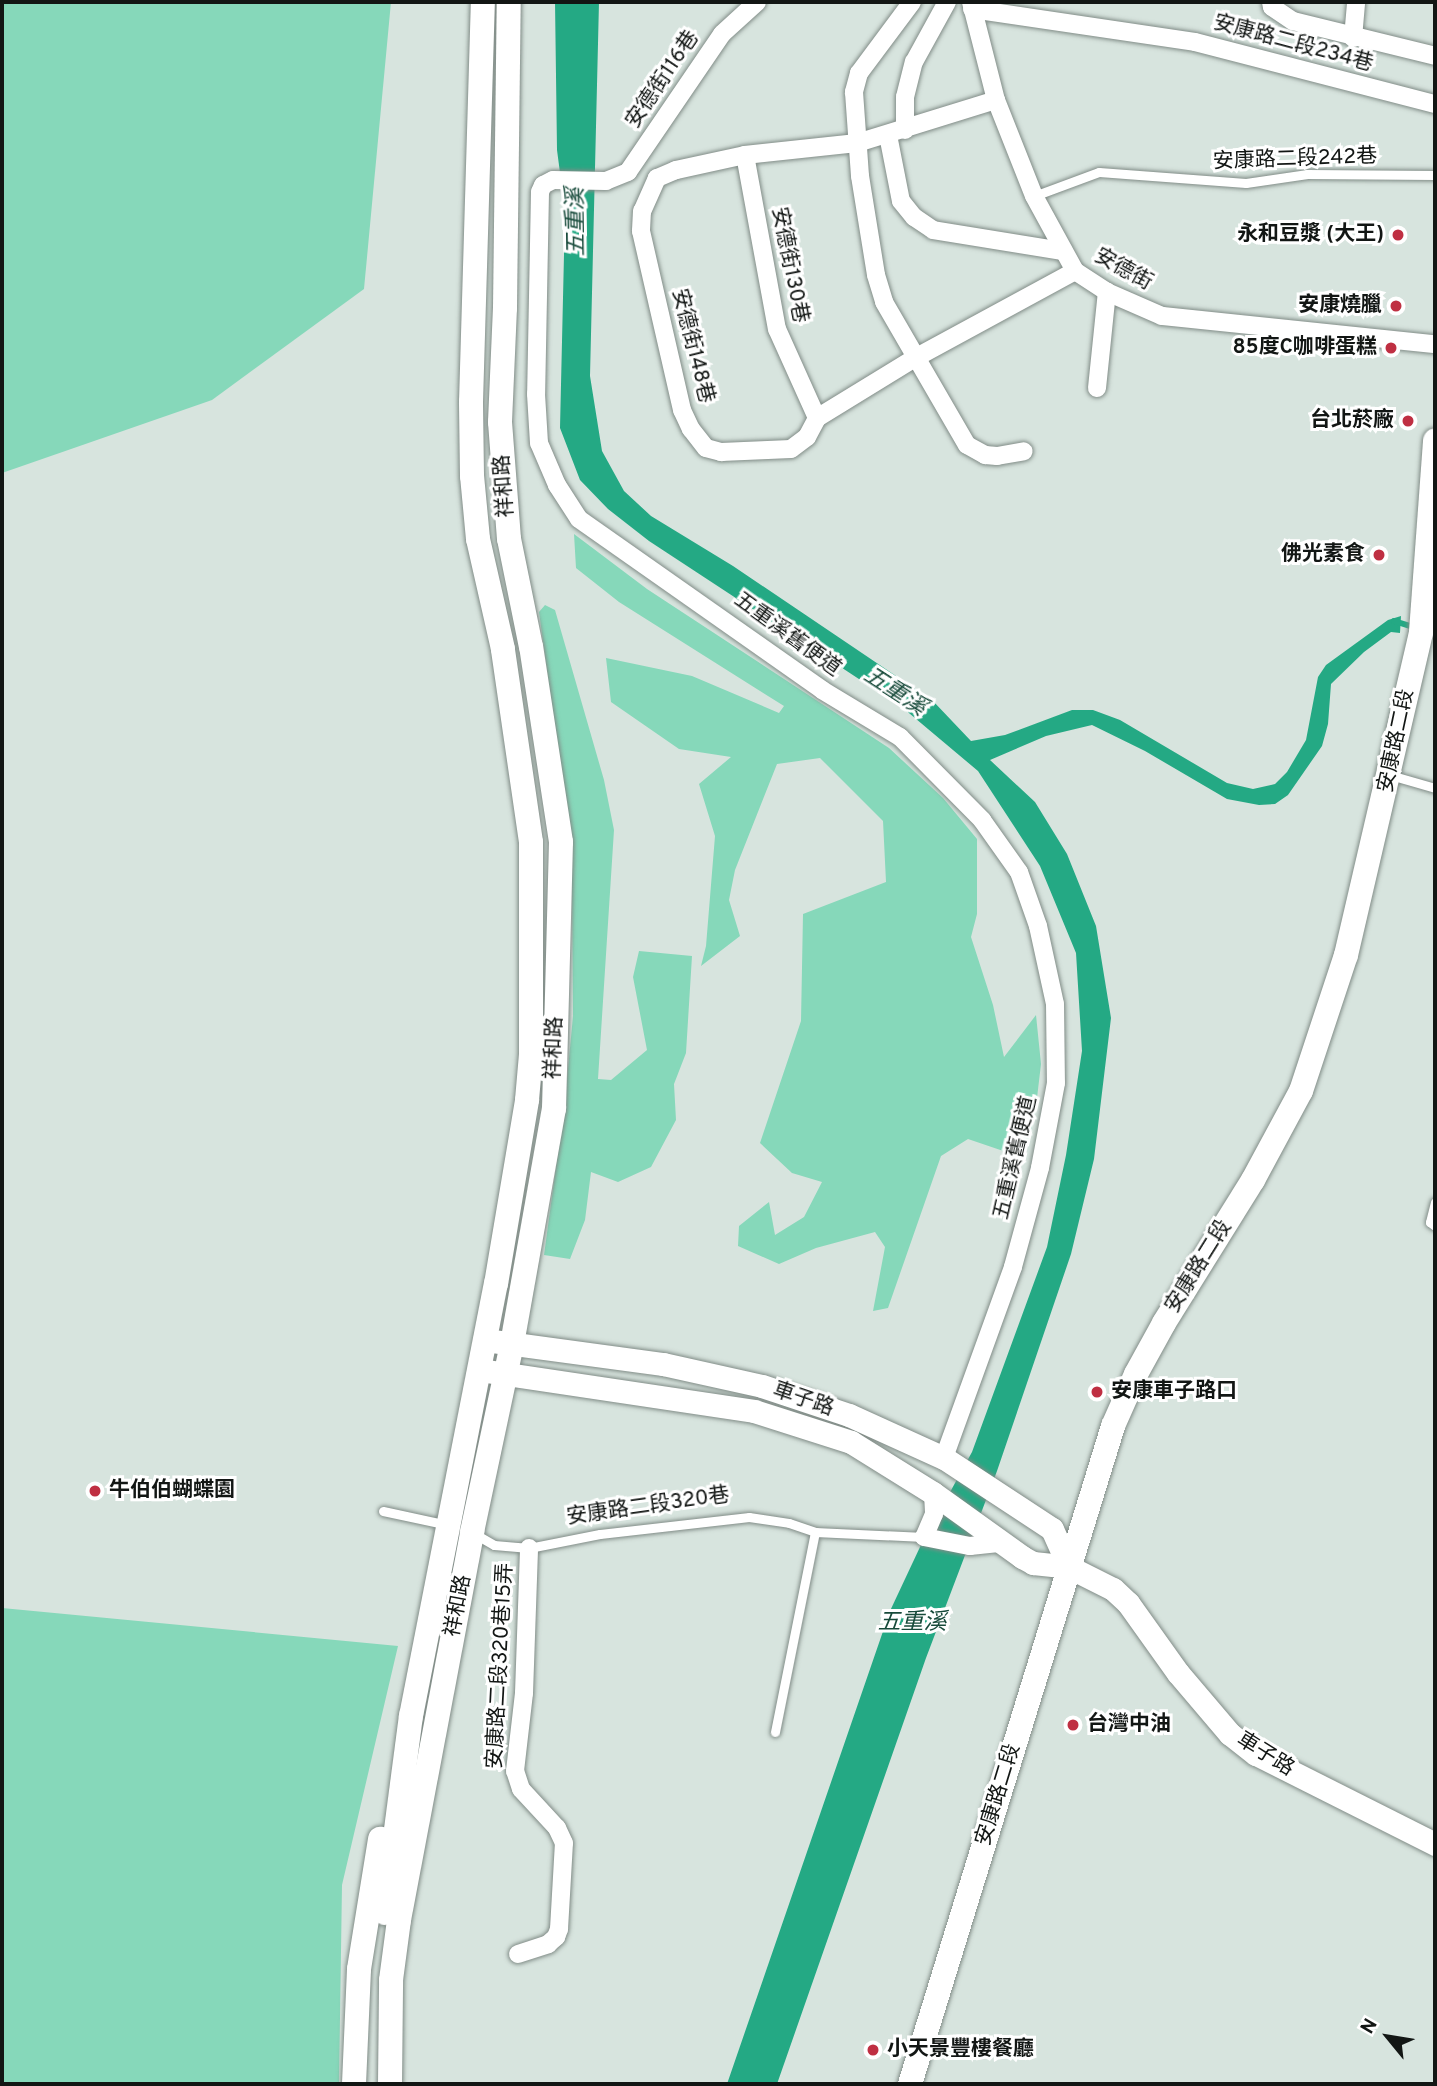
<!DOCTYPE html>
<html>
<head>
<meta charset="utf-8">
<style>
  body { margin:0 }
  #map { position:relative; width:1437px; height:2086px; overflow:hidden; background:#d7e4de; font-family:Overpass,"Noto Sans TC",sans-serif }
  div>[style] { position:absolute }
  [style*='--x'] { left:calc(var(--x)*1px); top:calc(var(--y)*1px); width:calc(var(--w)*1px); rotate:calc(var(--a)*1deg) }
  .green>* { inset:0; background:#86d8ba }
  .water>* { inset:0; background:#24a984 }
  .stream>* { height:6px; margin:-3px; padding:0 3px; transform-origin:3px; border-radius:3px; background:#24a984 }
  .roads { filter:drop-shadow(0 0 2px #818c87) drop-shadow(0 0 2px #818c87) }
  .service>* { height:9px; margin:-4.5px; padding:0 4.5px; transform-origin:4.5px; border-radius:4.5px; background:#fff }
  .minor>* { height:18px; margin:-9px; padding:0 9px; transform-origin:9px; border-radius:9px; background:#fff }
  .tertiary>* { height:23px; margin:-11.5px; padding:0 11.5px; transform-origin:11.5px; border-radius:11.5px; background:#fff }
  .secondary>* { height:24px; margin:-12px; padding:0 12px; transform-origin:12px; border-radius:12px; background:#fff }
  .dots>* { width:19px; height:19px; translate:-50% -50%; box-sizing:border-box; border:4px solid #fff; border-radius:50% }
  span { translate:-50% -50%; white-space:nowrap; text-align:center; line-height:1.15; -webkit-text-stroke:6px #fff; paint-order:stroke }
  .street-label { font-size:21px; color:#121614 }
  .poi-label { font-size:21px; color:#121614; font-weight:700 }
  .right { translate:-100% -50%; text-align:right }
  .left { translate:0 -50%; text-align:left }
  .water-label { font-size:23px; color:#174a3a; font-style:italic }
  .frame { position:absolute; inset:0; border:4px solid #121614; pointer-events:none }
  .north { position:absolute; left:1353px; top:2002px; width:70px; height:70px; -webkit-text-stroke:5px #fff; paint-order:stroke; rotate:300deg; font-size:19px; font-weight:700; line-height:28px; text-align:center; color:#121614 }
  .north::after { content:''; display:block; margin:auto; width:24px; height:32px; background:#121614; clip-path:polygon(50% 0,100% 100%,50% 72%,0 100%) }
</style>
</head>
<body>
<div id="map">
  <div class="green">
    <div style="clip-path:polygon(2px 2px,391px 2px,364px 289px,212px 400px,2px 473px)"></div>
    <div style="clip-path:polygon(574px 534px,647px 589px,889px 748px,943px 798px,977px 839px,977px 914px,971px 937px,993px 1005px,1004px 1057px,1036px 1015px,1041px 1064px,1035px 1115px,1024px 1158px,968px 1139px,941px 1156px,888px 1308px,873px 1311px,885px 1247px,875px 1232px,816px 1248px,779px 1264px,738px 1246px,739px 1226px,769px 1202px,775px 1235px,804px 1217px,822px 1182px,792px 1173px,760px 1143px,801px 1021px,803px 914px,886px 882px,883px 821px,820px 758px,777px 764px,735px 870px,729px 900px,740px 936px,701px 966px,706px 946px,715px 836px,699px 784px,731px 757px,679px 749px,611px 702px,606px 658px,692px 676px,779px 713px,784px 706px,619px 602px,576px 568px)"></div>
    <div style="clip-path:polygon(545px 605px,555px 610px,604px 780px,614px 830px,598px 1079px,611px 1080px,647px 1050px,633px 977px,639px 951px,692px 956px,686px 1053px,674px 1084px,676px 1120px,651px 1167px,618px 1182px,591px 1172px,585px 1220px,570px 1259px,544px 1255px,565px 1101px,573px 1016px,572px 887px,565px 801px,539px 612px)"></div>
    <div style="clip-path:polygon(2px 1608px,398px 1646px,342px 1885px,339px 2084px,2px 2084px)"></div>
  </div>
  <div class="water">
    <div style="clip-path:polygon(555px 2px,599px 2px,590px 376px,602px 451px,624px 491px,651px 516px,733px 566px,933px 701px,971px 741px,1005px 735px,1072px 710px,1093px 710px,1120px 720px,1227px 783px,1253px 789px,1275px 784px,1287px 772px,1306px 740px,1318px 677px,1326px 665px,1388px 620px,1401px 616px,1400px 633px,1391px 632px,1364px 652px,1331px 684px,1328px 724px,1322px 746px,1288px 795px,1275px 804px,1259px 805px,1227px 799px,1145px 751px,1092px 725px,1046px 736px,990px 760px,1035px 802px,1067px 854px,1096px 926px,1111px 1018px,1094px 1159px,1071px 1254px,997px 1471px,926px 1658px,777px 2084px,727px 2084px,890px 1611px,920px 1547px,972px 1452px,1047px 1247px,1066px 1155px,1082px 1051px,1076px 953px,1040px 866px,978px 771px,903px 708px,649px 541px,608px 509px,580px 480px,560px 428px,565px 211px,557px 150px)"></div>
  </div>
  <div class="stream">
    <div style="--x:1394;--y:621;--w:24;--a:17"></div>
  </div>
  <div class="roads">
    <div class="service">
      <div style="--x:1034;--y:196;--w:69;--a:-20.3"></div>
      <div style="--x:1099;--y:172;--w:147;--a:4.3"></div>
      <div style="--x:1246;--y:183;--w:62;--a:-8.4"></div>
      <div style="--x:1307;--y:174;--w:128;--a:0.4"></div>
      <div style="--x:1390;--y:775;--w:47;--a:16.1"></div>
      <div style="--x:1435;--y:1202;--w:21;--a:104"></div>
      <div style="--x:1430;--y:1222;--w:6;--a:39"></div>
      <div style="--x:383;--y:1511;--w:66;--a:12.2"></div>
      <div style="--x:475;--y:1534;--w:22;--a:30"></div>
      <div style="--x:494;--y:1545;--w:35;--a:5"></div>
      <div style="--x:529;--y:1548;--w:72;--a:-11.2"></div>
      <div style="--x:600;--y:1534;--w:150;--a:-6.5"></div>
      <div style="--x:749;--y:1517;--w:40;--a:8.5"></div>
      <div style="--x:789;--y:1523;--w:28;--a:19"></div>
      <div style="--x:815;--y:1532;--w:109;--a:2.6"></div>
      <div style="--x:775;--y:1732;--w:204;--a:-78.7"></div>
    </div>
    <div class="minor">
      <div style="--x:757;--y:2;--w:47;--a:137.6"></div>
      <div style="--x:722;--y:34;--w:167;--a:124.3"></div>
      <div style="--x:628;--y:172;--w:24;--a:158"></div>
      <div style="--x:606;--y:181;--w:53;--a:-178.9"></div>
      <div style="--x:553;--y:180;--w:11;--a:153"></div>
      <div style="--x:543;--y:185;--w:8;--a:113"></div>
      <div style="--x:540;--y:192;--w:202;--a:91.1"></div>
      <div style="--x:536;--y:394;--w:49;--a:86.5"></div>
      <div style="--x:539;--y:443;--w:46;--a:66.8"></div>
      <div style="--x:557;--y:485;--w:40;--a:57.1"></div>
      <div style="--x:579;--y:519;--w:297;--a:35.1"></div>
      <div style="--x:822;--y:690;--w:91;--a:31.1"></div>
      <div style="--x:900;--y:737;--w:117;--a:45.3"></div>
      <div style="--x:982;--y:820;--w:64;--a:54.6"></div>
      <div style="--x:1019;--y:872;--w:57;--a:70.6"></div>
      <div style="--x:1038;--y:926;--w:80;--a:77.7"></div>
      <div style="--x:1055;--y:1004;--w:79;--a:89.3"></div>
      <div style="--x:1056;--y:1083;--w:86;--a:100.7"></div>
      <div style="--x:1040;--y:1168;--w:103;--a:105.3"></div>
      <div style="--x:1013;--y:1267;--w:203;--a:109.9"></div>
      <div style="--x:912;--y:2;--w:89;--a:126.7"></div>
      <div style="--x:859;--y:73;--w:20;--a:105"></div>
      <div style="--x:854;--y:92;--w:84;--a:85.9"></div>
      <div style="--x:860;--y:176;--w:100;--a:80.8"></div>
      <div style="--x:876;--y:275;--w:28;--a:73"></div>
      <div style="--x:884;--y:302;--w:165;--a:59.9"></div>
      <div style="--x:967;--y:445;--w:21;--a:29"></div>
      <div style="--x:985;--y:455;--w:12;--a:5"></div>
      <div style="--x:997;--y:456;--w:27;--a:-10"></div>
      <div style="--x:971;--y:2;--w:101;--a:75.7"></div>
      <div style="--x:996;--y:100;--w:103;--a:68.4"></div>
      <div style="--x:1034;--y:196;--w:85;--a:61.3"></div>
      <div style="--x:1075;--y:271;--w:38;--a:33"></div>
      <div style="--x:1107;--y:292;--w:60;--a:23.6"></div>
      <div style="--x:1162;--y:316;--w:274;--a:5.9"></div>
      <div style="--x:1271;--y:2;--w:5;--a:79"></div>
      <div style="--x:1272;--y:7;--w:25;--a:34"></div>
      <div style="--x:1293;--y:21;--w:146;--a:13.8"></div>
      <div style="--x:972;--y:9;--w:225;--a:8.4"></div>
      <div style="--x:1195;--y:42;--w:248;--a:14.5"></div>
      <div style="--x:1353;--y:38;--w:36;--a:-85"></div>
      <div style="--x:996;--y:100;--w:145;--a:162.8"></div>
      <div style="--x:857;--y:143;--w:113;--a:173.9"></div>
      <div style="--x:745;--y:155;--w:71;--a:167.7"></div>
      <div style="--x:676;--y:170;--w:21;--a:157"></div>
      <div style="--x:657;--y:178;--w:36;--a:114"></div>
      <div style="--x:642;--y:211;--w:20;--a:93"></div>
      <div style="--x:641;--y:231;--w:184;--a:77.1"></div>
      <div style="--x:682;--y:410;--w:21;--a:65"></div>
      <div style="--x:691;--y:429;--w:24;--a:52"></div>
      <div style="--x:706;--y:448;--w:16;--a:15"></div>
      <div style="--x:721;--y:452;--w:70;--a:-2.5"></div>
      <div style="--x:791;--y:449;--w:20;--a:-37"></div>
      <div style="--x:807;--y:437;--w:21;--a:-62"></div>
      <div style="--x:817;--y:418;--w:115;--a:-31.5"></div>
      <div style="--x:915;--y:358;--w:182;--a:-28.5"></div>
      <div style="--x:905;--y:130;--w:33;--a:-90"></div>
      <div style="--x:905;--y:97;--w:36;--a:-76"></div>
      <div style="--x:914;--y:62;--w:68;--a:-61.2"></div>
      <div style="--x:888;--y:135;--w:67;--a:78.9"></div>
      <div style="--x:901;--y:201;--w:21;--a:51"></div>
      <div style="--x:914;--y:217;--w:23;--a:34"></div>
      <div style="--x:933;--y:230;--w:132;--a:9.2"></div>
      <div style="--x:745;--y:155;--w:177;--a:79.6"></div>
      <div style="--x:777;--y:329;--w:98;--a:65.8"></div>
      <div style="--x:1097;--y:388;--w:97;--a:-84.1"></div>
      <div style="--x:933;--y:1493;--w:21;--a:87"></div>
      <div style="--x:934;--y:1514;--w:25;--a:113"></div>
      <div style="--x:924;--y:1537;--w:47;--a:11.1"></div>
      <div style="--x:970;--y:1546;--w:31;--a:-6"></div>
      <div style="--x:518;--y:1954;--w:32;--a:-18"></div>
      <div style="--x:548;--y:1944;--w:11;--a:-41"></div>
      <div style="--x:556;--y:1937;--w:9;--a:-69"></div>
      <div style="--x:559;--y:1929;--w:86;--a:-86.7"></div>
      <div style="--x:564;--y:1843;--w:17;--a:-115"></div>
      <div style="--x:557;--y:1828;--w:53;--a:-132.7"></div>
      <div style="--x:521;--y:1789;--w:19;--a:-108"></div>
      <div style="--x:515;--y:1771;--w:79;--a:-83.4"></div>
      <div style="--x:524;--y:1693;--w:145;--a:-88"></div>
    </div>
    <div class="tertiary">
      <div style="--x:485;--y:1340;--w:180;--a:7.7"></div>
      <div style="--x:663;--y:1364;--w:101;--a:12.5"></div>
      <div style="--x:762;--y:1386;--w:92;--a:18.4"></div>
      <div style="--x:849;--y:1415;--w:104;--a:24.4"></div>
      <div style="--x:944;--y:1458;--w:129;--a:33.3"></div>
      <div style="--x:1052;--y:1529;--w:42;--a:65.9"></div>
      <div style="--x:487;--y:1371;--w:270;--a:8.5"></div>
      <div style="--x:754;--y:1411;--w:102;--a:17.7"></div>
      <div style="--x:851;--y:1442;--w:97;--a:31.9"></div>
      <div style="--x:933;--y:1493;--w:110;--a:35.7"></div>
      <div style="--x:1022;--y:1557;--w:13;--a:29"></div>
      <div style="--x:1033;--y:1563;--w:36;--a:6"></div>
      <div style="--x:1069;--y:1567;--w:49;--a:26.6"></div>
      <div style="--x:1113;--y:1589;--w:21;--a:43"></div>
      <div style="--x:1128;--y:1603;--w:86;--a:54.5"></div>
      <div style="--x:1178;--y:1673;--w:80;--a:49.6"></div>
      <div style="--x:1230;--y:1734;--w:33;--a:38"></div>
      <div style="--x:1256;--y:1754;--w:200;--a:26.7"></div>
    </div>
    <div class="secondary">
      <div style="--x:385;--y:1913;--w:199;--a:-82.5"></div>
      <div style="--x:411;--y:1716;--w:440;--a:-78.9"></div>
      <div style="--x:496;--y:1284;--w:187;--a:-80.4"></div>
      <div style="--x:527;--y:1100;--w:46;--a:-85"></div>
      <div style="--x:531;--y:1054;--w:212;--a:-90"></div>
      <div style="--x:531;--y:842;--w:195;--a:-98.3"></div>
      <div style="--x:503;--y:649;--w:113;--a:-102.8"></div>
      <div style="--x:478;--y:539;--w:63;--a:-95.4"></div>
      <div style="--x:472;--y:476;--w:74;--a:-90.8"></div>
      <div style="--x:471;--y:402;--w:400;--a:-88.3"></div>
      <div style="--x:354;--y:2084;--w:115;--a:-87.5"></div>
      <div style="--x:359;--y:1969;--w:132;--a:-80.8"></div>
      <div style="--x:390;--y:2084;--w:104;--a:-89.4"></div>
      <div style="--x:391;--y:1980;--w:61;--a:-82.4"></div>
      <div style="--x:399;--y:1920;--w:395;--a:-79.3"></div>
      <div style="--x:472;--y:1532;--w:192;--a:-78"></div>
      <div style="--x:512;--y:1344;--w:239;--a:-79.9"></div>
      <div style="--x:554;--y:1109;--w:267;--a:-88.5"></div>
      <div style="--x:561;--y:842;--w:197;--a:-98.7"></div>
      <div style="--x:531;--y:647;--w:110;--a:-101.5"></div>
      <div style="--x:509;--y:539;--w:117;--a:-94.4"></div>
      <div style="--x:500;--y:422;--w:114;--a:-87.5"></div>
      <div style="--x:505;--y:308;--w:306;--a:-89.3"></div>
      <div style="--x:910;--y:2084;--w:689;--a:-72.85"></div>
      <div style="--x:1113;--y:1426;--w:57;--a:-66.1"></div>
      <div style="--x:1136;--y:1374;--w:58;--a:-61.2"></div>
      <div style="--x:1164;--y:1323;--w:168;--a:-58.1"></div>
      <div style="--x:1253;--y:1180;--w:101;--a:-61.7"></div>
      <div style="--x:1301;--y:1091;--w:143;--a:-71.7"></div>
      <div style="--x:1346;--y:955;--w:332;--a:-76.9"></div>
      <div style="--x:1421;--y:632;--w:192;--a:-85.8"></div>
    </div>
  </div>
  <div class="dots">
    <div style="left:1398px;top:235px;background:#bf2f42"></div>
    <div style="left:1396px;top:306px;background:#bf2f42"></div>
    <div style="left:1391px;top:348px;background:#bf2f42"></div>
    <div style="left:1408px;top:421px;background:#bf2f42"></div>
    <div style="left:1379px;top:555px;background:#bf2f42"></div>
    <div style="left:1097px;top:1392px;background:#bf2f42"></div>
    <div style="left:95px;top:1491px;background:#bf2f42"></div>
    <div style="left:1073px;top:1725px;background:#bf2f42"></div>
    <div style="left:873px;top:2050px;background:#bf2f42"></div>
  </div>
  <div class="street-label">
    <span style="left:1293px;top:44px;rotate:15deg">安康路二段234巷</span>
    <span style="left:663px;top:80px;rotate:-56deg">安德街116巷</span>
    <span style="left:1295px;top:160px;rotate:-2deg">安康路二段242巷</span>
    <span style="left:789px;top:265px;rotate:79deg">安德街130巷</span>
    <span style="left:1123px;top:270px;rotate:29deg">安德街</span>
    <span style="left:692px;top:346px;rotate:76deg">安德街148巷</span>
    <span style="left:505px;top:486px;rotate:-94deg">祥和路</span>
    <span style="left:787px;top:635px;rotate:36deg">五重溪舊便道</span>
    <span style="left:1397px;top:741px;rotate:-78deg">安康路二段</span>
    <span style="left:555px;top:1048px;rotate:-88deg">祥和路</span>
    <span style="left:1016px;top:1158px;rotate:-77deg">五重溪舊便道</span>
    <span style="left:1199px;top:1267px;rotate:-58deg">安康路二段</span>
    <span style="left:803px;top:1400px;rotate:19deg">車子路</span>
    <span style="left:648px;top:1507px;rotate:-8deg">安康路二段320巷</span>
    <span style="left:459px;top:1606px;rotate:-79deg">祥和路</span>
    <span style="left:501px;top:1666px;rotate:-87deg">安康路二段320巷15弄</span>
    <span style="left:1265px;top:1755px;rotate:32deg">車子路</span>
    <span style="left:999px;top:1795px;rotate:-73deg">安康路二段</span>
  </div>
  <div class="poi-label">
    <span class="right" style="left:1384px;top:235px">永和豆漿 (大王)</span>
    <span class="right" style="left:1382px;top:306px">安康燒臘</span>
    <span class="right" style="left:1377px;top:348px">85度C咖啡蛋糕</span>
    <span class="right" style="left:1394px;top:421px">台北菸廠</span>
    <span class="right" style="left:1365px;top:555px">佛光素食</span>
    <span class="left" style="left:1111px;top:1392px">安康車子路口</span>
    <span class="left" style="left:109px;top:1491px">牛伯伯蝴蝶園</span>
    <span class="left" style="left:1087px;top:1725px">台灣中油</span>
    <span class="left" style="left:887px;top:2050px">小天景豐樓餐廳</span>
  </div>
  <div class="water-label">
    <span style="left:578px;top:222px;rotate:-91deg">五重溪</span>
    <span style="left:894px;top:693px;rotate:33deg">五重溪</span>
    <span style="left:912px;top:1624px">五重溪</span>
  </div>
  <div class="frame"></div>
  <div class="north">N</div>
</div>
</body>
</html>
